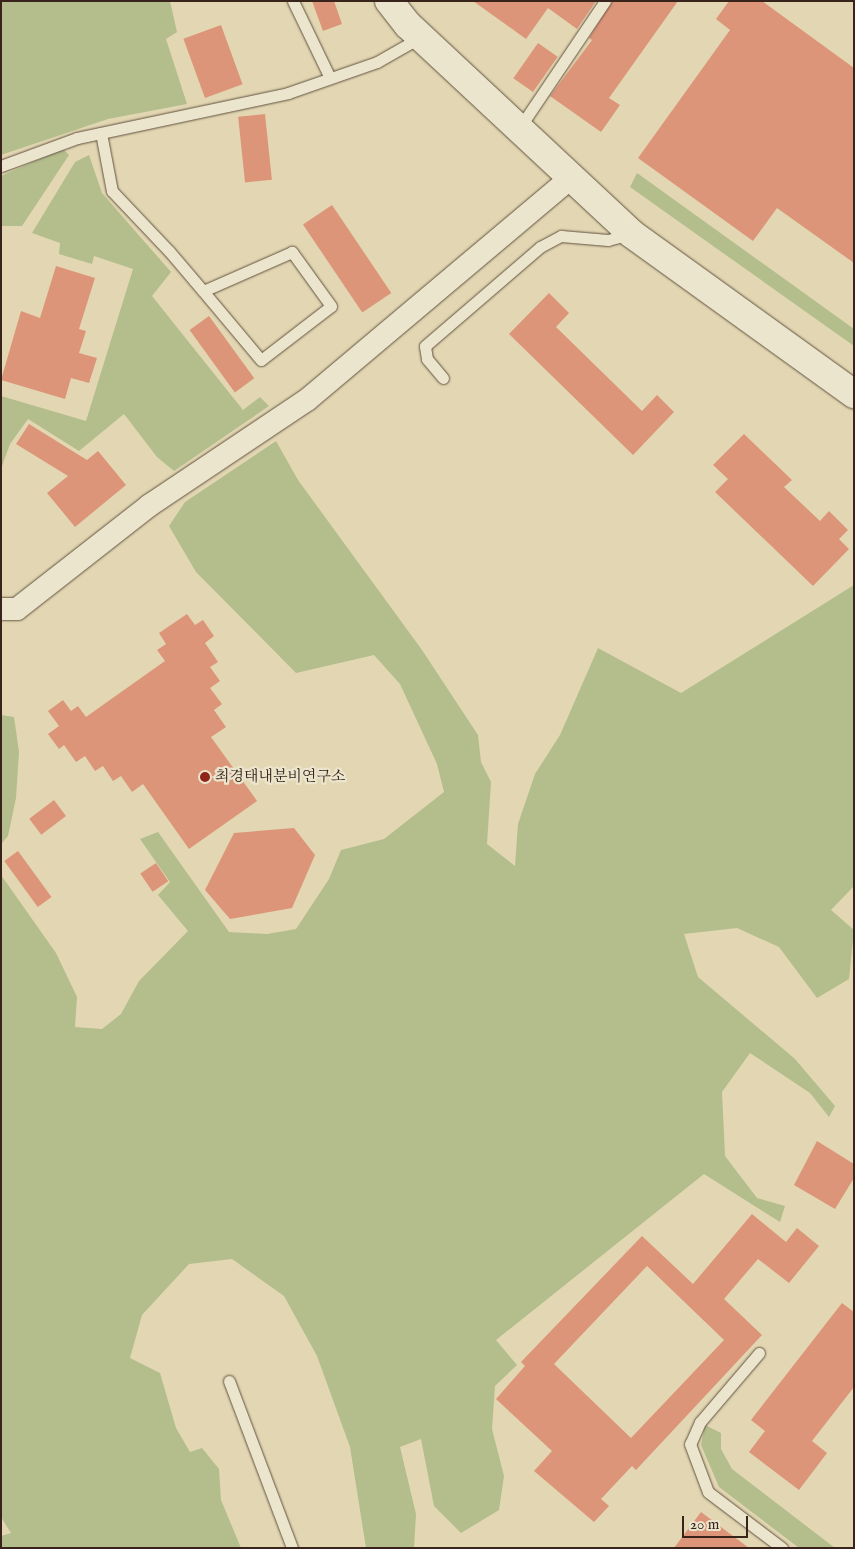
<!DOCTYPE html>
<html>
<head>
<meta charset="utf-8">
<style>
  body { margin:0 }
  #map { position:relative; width:855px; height:1549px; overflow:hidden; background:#e2d7b2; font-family:"IM FELL English","Noto Serif KR",serif }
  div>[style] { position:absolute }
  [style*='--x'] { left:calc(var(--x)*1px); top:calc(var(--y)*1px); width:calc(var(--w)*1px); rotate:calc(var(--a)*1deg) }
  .green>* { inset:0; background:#b3be8c }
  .building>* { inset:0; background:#dd9579; transform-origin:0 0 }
  .roads { filter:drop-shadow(0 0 1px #625140) drop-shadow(0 0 1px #625140) }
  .service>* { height:11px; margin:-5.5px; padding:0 5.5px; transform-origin:5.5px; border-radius:5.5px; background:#ece5cd }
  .minor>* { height:22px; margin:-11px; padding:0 11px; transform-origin:11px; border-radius:11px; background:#ece5cd }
  .tertiary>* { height:28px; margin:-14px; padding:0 14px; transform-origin:14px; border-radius:14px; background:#ece5cd }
  .dots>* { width:14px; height:14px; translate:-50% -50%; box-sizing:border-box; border:2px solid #ece5cd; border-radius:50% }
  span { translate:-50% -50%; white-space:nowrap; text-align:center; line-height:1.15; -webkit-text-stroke:4.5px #ece5cd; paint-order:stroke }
  .poi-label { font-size:15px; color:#38241a }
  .left { translate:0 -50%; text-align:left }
  .frame { position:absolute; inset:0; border:2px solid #38241a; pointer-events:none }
  .scale { position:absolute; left:682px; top:1516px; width:66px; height:22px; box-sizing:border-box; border:2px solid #38241a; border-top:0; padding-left:6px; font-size:15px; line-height:18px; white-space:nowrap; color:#38241a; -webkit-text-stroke:4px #ece5cd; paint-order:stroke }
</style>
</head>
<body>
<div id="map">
  <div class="green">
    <div style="clip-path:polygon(1px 1px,170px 1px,177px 32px,166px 39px,187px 104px,108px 119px,1px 155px)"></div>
    <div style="clip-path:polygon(63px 149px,69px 155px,22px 226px,1px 226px,1px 176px)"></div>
    <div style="clip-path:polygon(89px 155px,102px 193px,171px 272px,152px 296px,243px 410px,260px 397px,269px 406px,174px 471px,157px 457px,124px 414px,79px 451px,28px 419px,10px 444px,1px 469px,1px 396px,86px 421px,133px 269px,94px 256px,92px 264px,59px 254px,60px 243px,32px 233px,75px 162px)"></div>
    <div style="clip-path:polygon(637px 173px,854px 329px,854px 346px,630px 187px)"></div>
    <div style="clip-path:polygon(276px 441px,298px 480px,422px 650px,478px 735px,481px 762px,491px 782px,487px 844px,515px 866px,518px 824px,535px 774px,560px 735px,598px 648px,681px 693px,854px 585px,854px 886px,831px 910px,854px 930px,849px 979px,817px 998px,779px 947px,737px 928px,684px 934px,698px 977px,795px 1059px,835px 1106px,829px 1117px,810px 1093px,750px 1053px,722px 1092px,725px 1156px,757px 1198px,785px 1206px,780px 1222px,704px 1174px,496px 1340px,517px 1365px,495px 1386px,492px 1429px,504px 1476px,499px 1510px,461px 1533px,434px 1506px,421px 1439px,400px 1447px,416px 1514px,414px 1548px,366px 1548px,350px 1447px,317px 1356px,284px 1296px,232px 1259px,189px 1264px,142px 1315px,130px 1358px,160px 1373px,176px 1428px,190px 1452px,202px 1448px,219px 1469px,221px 1500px,241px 1548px,1px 1548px,1px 1536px,11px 1533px,1px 1517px,1px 875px,56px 953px,77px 997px,75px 1027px,102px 1029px,121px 1014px,139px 981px,188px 931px,158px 895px,170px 882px,140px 839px,158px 832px,229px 932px,267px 934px,296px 929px,329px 879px,341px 850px,384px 839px,444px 792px,437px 764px,400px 684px,374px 655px,296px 673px,196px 572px,169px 526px,185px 502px)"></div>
    <div style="clip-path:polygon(1px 715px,14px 717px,19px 752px,16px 798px,8px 836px,1px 844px)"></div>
    <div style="clip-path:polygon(705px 1425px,721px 1433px,721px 1449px,732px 1469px,835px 1548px,799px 1548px,719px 1487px,701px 1445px)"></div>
  </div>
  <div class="building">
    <div style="clip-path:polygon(312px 1px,334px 1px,342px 24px,323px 31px)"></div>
    <div style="clip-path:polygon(473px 1px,596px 1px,577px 29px,548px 8px,526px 39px)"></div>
    <div style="clip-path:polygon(612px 1px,678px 1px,609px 98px,620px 105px,601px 132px,550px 96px,592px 40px,589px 38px)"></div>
    <div style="clip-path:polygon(729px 1px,762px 1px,854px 68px,854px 263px,777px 208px,753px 241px,638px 158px,730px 30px,716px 19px)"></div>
    <div style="left:221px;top:25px;width:63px;height:40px;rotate:70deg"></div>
    <div style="left:538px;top:43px;width:24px;height:43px;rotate:35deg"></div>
    <div style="left:265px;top:114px;width:66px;height:27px;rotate:84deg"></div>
    <div style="left:332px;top:205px;width:106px;height:35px;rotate:56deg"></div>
    <div style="clip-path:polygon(56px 266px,95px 278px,79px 329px,86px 331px,79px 353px,97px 358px,89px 383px,71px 378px,65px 399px,1px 380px,21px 311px,40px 318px)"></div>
    <div style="clip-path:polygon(549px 293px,569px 313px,556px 327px,642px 411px,657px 395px,674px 412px,633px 455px,509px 334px)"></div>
    <div style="left:209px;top:316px;width:77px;height:24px;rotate:54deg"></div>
    <div style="clip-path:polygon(29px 424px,87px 460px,98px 451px,126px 485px,75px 527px,47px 493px,68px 476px,16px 444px)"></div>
    <div style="clip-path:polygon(744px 434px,792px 480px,784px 487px,820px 521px,829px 511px,848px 530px,839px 539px,849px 549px,813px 586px,715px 492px,728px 479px,713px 465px)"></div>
    <div style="clip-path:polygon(187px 614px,195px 625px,203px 620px,214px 636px,205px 643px,218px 662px,210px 667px,220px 681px,210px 688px,222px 704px,214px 710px,226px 727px,211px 737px,257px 801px,189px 849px,143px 784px,132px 792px,121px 776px,113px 781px,103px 766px,95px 771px,85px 756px,76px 762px,64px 745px,59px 749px,48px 734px,59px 726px,48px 711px,63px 700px,71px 711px,78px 706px,86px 717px,107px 702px,165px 661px,157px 650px,166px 644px,159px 633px)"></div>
    <div style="left:54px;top:800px;width:20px;height:31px;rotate:53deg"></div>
    <div style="clip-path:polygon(294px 828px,315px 855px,292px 908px,230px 919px,205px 890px,234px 833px)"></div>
    <div style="left:18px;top:851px;width:57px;height:17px;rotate:54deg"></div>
    <div style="left:156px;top:863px;width:22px;height:19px;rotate:56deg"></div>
    <div style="clip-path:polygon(817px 1141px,854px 1164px,854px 1178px,835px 1209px,794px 1185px)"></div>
    <div style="clip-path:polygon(evenodd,752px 1214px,786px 1242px,797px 1228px,819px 1246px,789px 1283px,758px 1259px,724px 1299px,762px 1335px,636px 1470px,632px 1466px,601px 1499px,609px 1506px,594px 1522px,534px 1471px,552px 1451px,496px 1399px,525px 1366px,521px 1362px,642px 1236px,693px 1284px,752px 1214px,647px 1266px,724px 1340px,631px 1438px,554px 1364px,647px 1266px)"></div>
    <div style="clip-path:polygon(842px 1303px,854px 1312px,854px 1387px,812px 1441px,827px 1453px,799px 1490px,749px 1452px,765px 1431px,751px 1420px)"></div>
    <div style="clip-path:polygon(701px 1512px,749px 1548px,674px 1548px)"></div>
  </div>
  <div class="roads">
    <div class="service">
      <div style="--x:293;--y:1;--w:85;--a:64.3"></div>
      <div style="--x:520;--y:127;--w:152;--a:-56"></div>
      <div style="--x:101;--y:133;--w:59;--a:79.3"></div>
      <div style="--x:112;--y:191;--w:83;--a:46.5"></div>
      <div style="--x:169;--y:251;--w:52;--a:49.6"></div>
      <div style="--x:203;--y:291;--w:90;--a:50"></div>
      <div style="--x:261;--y:360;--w:88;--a:-37.6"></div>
      <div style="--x:331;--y:306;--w:67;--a:-125.8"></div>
      <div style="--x:292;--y:252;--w:97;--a:156.3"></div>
      <div style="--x:1;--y:166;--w:81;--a:-20.2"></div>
      <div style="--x:77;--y:138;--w:216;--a:-12"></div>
      <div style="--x:288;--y:93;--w:94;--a:-19.2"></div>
      <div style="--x:377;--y:62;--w:51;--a:-29.6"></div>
      <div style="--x:443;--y:378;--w:25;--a:-130"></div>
      <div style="--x:427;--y:359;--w:13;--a:-99"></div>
      <div style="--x:425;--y:346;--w:152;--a:-40.7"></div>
      <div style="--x:540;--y:247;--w:24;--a:-28"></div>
      <div style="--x:561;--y:236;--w:47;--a:4.9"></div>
      <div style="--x:608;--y:240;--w:23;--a:-15"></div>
      <div style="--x:759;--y:1353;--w:91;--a:130.5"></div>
      <div style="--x:700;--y:1422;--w:24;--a:114"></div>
      <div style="--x:690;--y:1444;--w:51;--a:69.4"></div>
      <div style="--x:708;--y:1492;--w:93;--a:37.1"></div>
      <div style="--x:229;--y:1381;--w:178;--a:69.3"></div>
    </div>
    <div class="minor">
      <div style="--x:1;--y:609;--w:16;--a:0"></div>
      <div style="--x:17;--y:609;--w:169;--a:-38"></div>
      <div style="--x:150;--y:505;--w:189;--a:-33.8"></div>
      <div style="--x:307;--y:400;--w:348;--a:-40.1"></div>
    </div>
    <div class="tertiary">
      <div style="--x:389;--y:1;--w:31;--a:52"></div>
      <div style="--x:408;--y:25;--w:306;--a:43"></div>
      <div style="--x:632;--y:234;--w:274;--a:35.8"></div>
    </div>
  </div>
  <div class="dots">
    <div style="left:205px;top:777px;background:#8f2418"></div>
  </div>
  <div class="poi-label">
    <span class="left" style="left:215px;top:777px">최경태내분비연구소</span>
  </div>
  <div class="frame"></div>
  <div class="scale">20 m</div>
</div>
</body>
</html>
